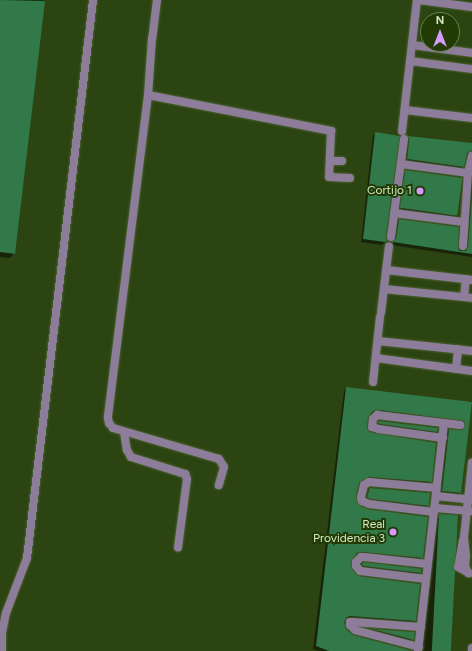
<!DOCTYPE html>
<html>
<head>
<meta charset="utf-8">
<style>
  body { margin:0 }
  #map { position:relative; width:472px; height:651px; overflow:hidden; background:#2c4411; font-family:Figtree,sans-serif }
  div>[style] { position:absolute }
  [style*='--x'] { left:calc(var(--x)*1px); top:calc(var(--y)*1px); width:calc(var(--w)*1px); rotate:calc(var(--a)*1deg) }
  .shadow>* { inset:0; background:#0007; transform-origin:0 0 }
  .building>* { inset:0; background:#327949; transform-origin:0 0 }
  .roads { filter:drop-shadow(0 0 1px #4a6231) drop-shadow(0 0 1px #4a6231) }
  .minor>* { height:8px; margin:-4px; padding:0 4px; transform-origin:4px; border-radius:4px; background:#8e7d9a }
  .dots>* { width:11px; height:11px; translate:-50% -50%; box-sizing:border-box; border:2px solid #223a04; border-radius:50% }
  span { translate:-50% -50%; white-space:nowrap; text-align:center; line-height:1.15; -webkit-text-stroke:4px #223a04; paint-order:stroke }
  .poi-label { font-size:12px; color:#d4e8c5 }
  .right { translate:-100% -50%; text-align:right }
  .north { position:absolute; left:420px; top:12px; width:40px; height:40px; box-sizing:border-box; background:#223a04; border:1px solid #698051; border-radius:50%; rotate:0deg; font-size:11px; font-weight:700; line-height:16px; text-align:center; color:#d4e8c5 }
  .north::after { content:''; display:block; margin:auto; width:14px; height:18px; background:#d69bfa; clip-path:polygon(50% 0,100% 100%,50% 72%,0 100%) }
</style>
</head>
<body>
<div id="map">
  <div class="shadow">
    <div style="clip-path:polygon(0 0,44px 0,14px 254px,10px 258px,0 257px)"></div>
    <div style="clip-path:polygon(376px 133px,399px 136px,385px 236px,386px 241px,382px 245px,361px 242px,373px 135px)"></div>
    <div style="clip-path:polygon(409px 137px,472px 144px,472px 154px,470px 152px,467px 153px,463px 166px,460px 169px,405px 162px,406px 139px)"></div>
    <div style="clip-path:polygon(406px 171px,459px 216px,456px 218px,398px 211px,403px 174px)"></div>
    <div style="clip-path:polygon(472px 172px,472px 257px,391px 245px,394px 242px,397px 223px,399px 220px,465px 252px)"></div>
    <div style="clip-path:polygon(346px 388px,472px 403px,460px 493px,457px 496px,440px 494px,446px 433px,449px 430px,462px 431px,463px 429px,461px 423px,374px 412px,367px 417px,366px 429px,431px 482px,428px 484px,365px 479px,358px 484px,355px 496px,357px 505px,422px 557px,419px 560px,358px 554px,354px 555px,349px 561px,351px 570px,415px 621px,412px 623px,347px 619px,343px 622px,345px 629px,353px 636px,409px 651px,319px 651px,313px 649px,344px 391px)"></div>
    <div style="left:379px;top:422px;width:59px;height:4px;rotate:9deg"></div>
    <div style="clip-path:polygon(371px 489px,428px 505px,425px 508px,365px 499px)"></div>
    <div style="clip-path:polygon(440px 515px,441px 651px,422px 651px,437px 518px)"></div>
    <div style="clip-path:polygon(364px 564px,420px 572px,418px 575px,360px 568px)"></div>
    <div style="clip-path:polygon(373px 630px,414px 633px,413px 639px,410px 642px,371px 632px)"></div>
  </div>
  <div class="building">
    <div style="clip-path:polygon(0 0,45px 1px,15px 254px,0 252px)"></div>
    <div style="clip-path:polygon(375px 132px,400px 136px,386px 236px,387px 241px,385px 242px,363px 239px)"></div>
    <div style="clip-path:polygon(408px 136px,472px 143px,472px 150px,467px 153px,464px 167px,407px 159px,409px 140px)"></div>
    <div style="left:405px;top:170px;width:58px;height:38px;rotate:8deg"></div>
    <div style="clip-path:polygon(472px 195px,472px 254px,393px 242px,396px 238px,399px 219px,459px 227px,458px 248px,460px 251px,466px 251px,468px 246px)"></div>
    <div style="clip-path:polygon(346px 387px,472px 402px,461px 493px,442px 491px,449px 429px,462px 430px,465px 425px,464px 421px,378px 410px,373px 411px,368px 418px,367px 429px,370px 432px,436px 443px,432px 482px,369px 477px,359px 483px,356px 496px,358px 504px,367px 509px,428px 517px,423px 558px,361px 552px,357px 553px,351px 562px,352px 569px,359px 576px,420px 584px,416px 621px,350px 616px,347px 617px,344px 622px,346px 629px,353px 635px,413px 651px,329px 651px,316px 646px)"></div>
    <div style="clip-path:polygon(379px 421px,438px 428px,437px 432px,380px 424px,378px 423px)"></div>
    <div style="clip-path:polygon(370px 488px,430px 493px,429px 506px,370px 499px,367px 497px)"></div>
    <div style="left:439px;top:514px;width:19px;height:138px;rotate:3deg"></div>
    <div style="clip-path:polygon(364px 562px,422px 569px,421px 573px,363px 566px,362px 564px)"></div>
    <div style="clip-path:polygon(372px 629px,415px 632px,414px 640px)"></div>
  </div>
  <div class="roads">
    <div class="minor">
      <div style="--x:157;--y:0;--w:38;--a:97"></div>
      <div style="--x:152;--y:38;--w:57;--a:94"></div>
      <div style="--x:148;--y:95;--w:325;--a:97.1"></div>
      <div style="--x:108;--y:418;--w:5;--a:79"></div>
      <div style="--x:109;--y:423;--w:6;--a:51"></div>
      <div style="--x:113;--y:428;--w:110;--a:16.3"></div>
      <div style="--x:219;--y:459;--w:9;--a:58"></div>
      <div style="--x:224;--y:467;--w:19;--a:106"></div>
      <div style="--x:419;--y:0;--w:53;--a:7.5"></div>
      <div style="--x:412;--y:45;--w:61;--a:7.6"></div>
      <div style="--x:410;--y:61;--w:63;--a:7.4"></div>
      <div style="--x:148;--y:95;--w:187;--a:11.1"></div>
      <div style="--x:331;--y:131;--w:46;--a:92.5"></div>
      <div style="--x:329;--y:177;--w:21;--a:3"></div>
      <div style="--x:405;--y:110;--w:67;--a:6.8"></div>
      <div style="--x:402;--y:131;--w:132;--a:-83.5"></div>
      <div style="--x:330;--y:161;--w:12;--a:0"></div>
      <div style="--x:401;--y:164;--w:68;--a:7.7"></div>
      <div style="--x:394;--y:213;--w:70;--a:7.4"></div>
      <div style="--x:391;--y:237;--w:99;--a:-82.4"></div>
      <div style="--x:463;--y:246;--w:73;--a:-86.1"></div>
      <div style="--x:468;--y:173;--w:18;--a:-77"></div>
      <div style="--x:386;--y:270;--w:87;--a:6.6"></div>
      <div style="--x:384;--y:289;--w:88;--a:5.8"></div>
      <div style="--x:464;--y:297;--w:18;--a:-84"></div>
      <div style="--x:381;--y:313;--w:67;--a:-83.2"></div>
      <div style="--x:378;--y:341;--w:95;--a:6.1"></div>
      <div style="--x:376;--y:358;--w:97;--a:7.7"></div>
      <div style="--x:456;--y:369;--w:20;--a:-84"></div>
      <div style="--x:373;--y:382;--w:65;--a:-83.9"></div>
      <div style="--x:124;--y:432;--w:18;--a:81"></div>
      <div style="--x:127;--y:450;--w:8;--a:60"></div>
      <div style="--x:131;--y:457;--w:57;--a:17.5"></div>
      <div style="--x:185;--y:474;--w:5;--a:68"></div>
      <div style="--x:187;--y:479;--w:69;--a:97.5"></div>
      <div style="--x:443;--y:438;--w:65;--a:-172"></div>
      <div style="--x:379;--y:429;--w:7;--a:-164"></div>
      <div style="--x:372;--y:427;--w:8;--a:-83"></div>
      <div style="--x:373;--y:419;--w:6;--a:-45"></div>
      <div style="--x:377;--y:415;--w:84;--a:6.9"></div>
      <div style="--x:436;--y:496;--w:36;--a:6"></div>
      <div style="--x:435;--y:508;--w:36;--a:5"></div>
      <div style="--x:434;--y:512;--w:65;--a:-173"></div>
      <div style="--x:369;--y:504;--w:8;--a:-157"></div>
      <div style="--x:362;--y:501;--w:4;--a:-104"></div>
      <div style="--x:361;--y:497;--w:12;--a:-76"></div>
      <div style="--x:364;--y:485;--w:6;--a:-31"></div>
      <div style="--x:369;--y:482;--w:68;--a:5"></div>
      <div style="--x:463;--y:540;--w:27;--a:100"></div>
      <div style="--x:458;--y:567;--w:13;--a:29"></div>
      <div style="--x:468;--y:573;--w:8;--a:-113"></div>
      <div style="--x:465;--y:566;--w:10;--a:-84"></div>
      <div style="--x:466;--y:556;--w:19;--a:-96"></div>
      <div style="--x:464;--y:537;--w:75;--a:-83.9"></div>
      <div style="--x:426;--y:579;--w:66;--a:-173.1"></div>
      <div style="--x:360;--y:571;--w:6;--a:-129"></div>
      <div style="--x:356;--y:566;--w:4;--a:-90"></div>
      <div style="--x:356;--y:562;--w:7;--a:-45"></div>
      <div style="--x:361;--y:557;--w:3;--a:0"></div>
      <div style="--x:364;--y:557;--w:64;--a:6.2"></div>
      <div style="--x:419;--y:647;--w:66;--a:-165.1"></div>
      <div style="--x:355;--y:630;--w:7;--a:-135"></div>
      <div style="--x:350;--y:625;--w:3;--a:-90"></div>
      <div style="--x:350;--y:622;--w:3;--a:0"></div>
      <div style="--x:353;--y:622;--w:68;--a:4.2"></div>
      <div style="--x:2;--y:651;--w:18;--a:-90"></div>
      <div style="--x:2;--y:633;--w:20;--a:-79"></div>
      <div style="--x:6;--y:613;--w:59;--a:-69.1"></div>
      <div style="--x:27;--y:558;--w:562;--a:-83.25"></div>
      <div style="--x:418;--y:651;--w:229;--a:-83.5"></div>
      <div style="--x:472;--y:651;--w:3;--a:-90"></div>
    </div>
  </div>
  <div class="dots">
    <div style="left:420px;top:191px;background:#d69bfa"></div>
    <div style="left:393px;top:532px;background:#d69bfa"></div>
  </div>
  <div class="poi-label">
    <span class="right" style="left:412px;top:191px">Cortijo 1</span>
    <span class="right" style="left:385px;top:532px">Real<br>Providencia 3</span>
  </div>
  <div class="north">N</div>
</div>
</body>
</html>
